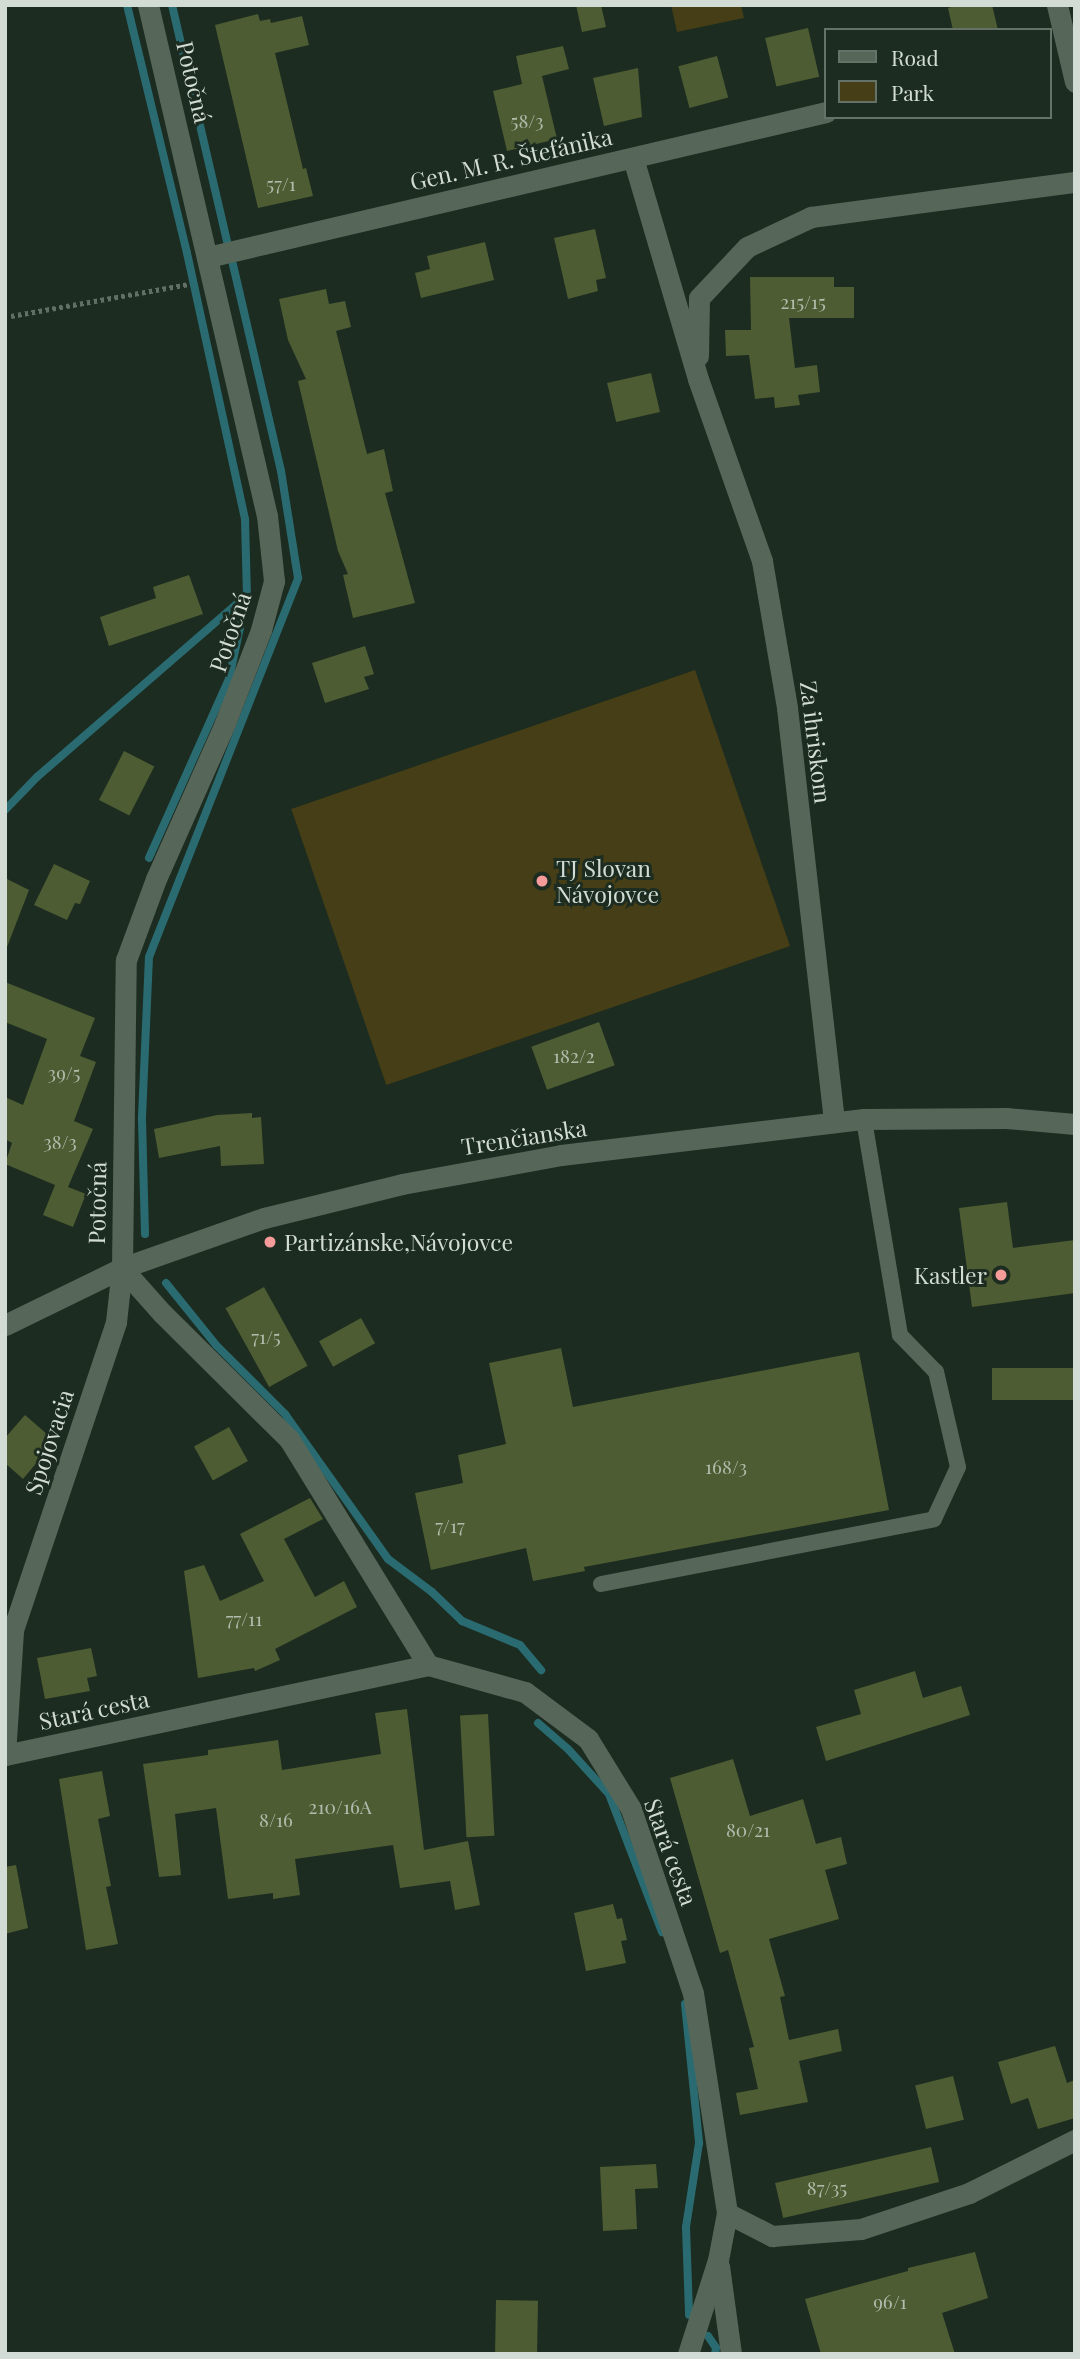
<!DOCTYPE html>
<html>
<head>
<meta charset="utf-8">
<style>
  body { margin:0 }
  #map { position:relative; width:1080px; height:2359px; overflow:hidden; background:#1c2c20; font-family:"Playfair Display",serif }
  div>[style] { position:absolute }
  [style*='--x'] { left:calc(var(--x)*1px); top:calc(var(--y)*1px); width:calc(var(--w)*1px); rotate:calc(var(--a)*1deg) }
  .green>* { inset:0; background:#453e16; transform-origin:0 0 }
  .stream>* { height:8px; margin:-4px; padding:0 4px; transform-origin:4px; border-radius:4px; background:#2a6b71 }
  .building>* { inset:0; background:#4d5c32; transform-origin:0 0 }
  .path>* { height:4.5px; margin-top:-2.25px; transform-origin:0; background:repeating-linear-gradient(90deg,#616f64 0 3.5px,transparent 0 7px) }
  .lane>* { height:16px; margin:-8px; padding:0 8px; transform-origin:8px; border-radius:8px; background:#566759 }
  .street>* { height:21px; margin:-10.5px; padding:0 10.5px; transform-origin:10.5px; border-radius:10.5px; background:#566759 }
  .secondary>* { height:21px; margin:-10.5px; padding:0 10.5px; transform-origin:10.5px; border-radius:10.5px; background:#566759 }
  .dots>* { width:19px; height:19px; translate:-50% -50%; box-sizing:border-box; border:4px solid #1c2c20; border-radius:50% }
  span { translate:-50% -50%; white-space:nowrap; text-align:center; line-height:1.15; -webkit-text-stroke:6px #1c2c20; paint-order:stroke }
  .number-label { font-size:19px; color:#b1bcac }
  .number-label span { -webkit-text-stroke-width:0 }
  .street-label { font-size:23px; color:#d2dcd4 }
  .poi-label { font-size:23px; color:#d2dcd4 }
  .left { translate:0 -50%; text-align:left }
  .right { translate:-100% -50%; text-align:right }
  .frame { position:absolute; inset:0; border:7px solid #d2dcd4; pointer-events:none }
  .legend { position:absolute; left:824px; top:28px; width:228px; height:91px; box-sizing:border-box; background:#1c2c20; border:2px solid #657268; margin:0; padding:9px 12px; list-style:none; font-size:21px; color:#d2dcd4 }
  .legend li { display:flex; align-items:center; gap:14px; height:35px }
  .legend b { width:35px; border:2px solid #657268 }
</style>
</head>
<body>
<div id="map">
  <div class="green">
    <div style="clip-path:polygon(671px 5px,741px 5px,744px 18px,677px 32px)"></div>
    <div style="left:695px;top:670px;width:292px;height:427px;rotate:71deg"></div>
  </div>
  <div class="stream">
    <div style="--x:127;--y:5;--w:255;--a:76.4"></div>
    <div style="--x:187;--y:253;--w:273;--a:77.7"></div>
    <div style="--x:245;--y:520;--w:75;--a:88.5"></div>
    <div style="--x:247;--y:595;--w:86;--a:102.1"></div>
    <div style="--x:229;--y:679;--w:196;--a:114.1"></div>
    <div style="--x:172;--y:5;--w:243;--a:76.9"></div>
    <div style="--x:5;--y:810;--w:46;--a:-45.9"></div>
    <div style="--x:37;--y:777;--w:276;--a:-40.9"></div>
    <div style="--x:145;--y:1234;--w:117;--a:-91.5"></div>
    <div style="--x:142;--y:1117;--w:160;--a:-87.5"></div>
    <div style="--x:149;--y:957;--w:407;--a:-68.5"></div>
    <div style="--x:298;--y:578;--w:108;--a:-99"></div>
    <div style="--x:281;--y:471;--w:212;--a:-103.1"></div>
    <div style="--x:166;--y:1283;--w:80;--a:51.1"></div>
    <div style="--x:216;--y:1345;--w:98;--a:45"></div>
    <div style="--x:285;--y:1414;--w:178;--a:54.6"></div>
    <div style="--x:388;--y:1559;--w:55;--a:36.9"></div>
    <div style="--x:432;--y:1592;--w:42;--a:44"></div>
    <div style="--x:462;--y:1621;--w:63;--a:22.5"></div>
    <div style="--x:520;--y:1645;--w:33;--a:50"></div>
    <div style="--x:538;--y:1723;--w:40;--a:41"></div>
    <div style="--x:568;--y:1749;--w:61;--a:47.7"></div>
    <div style="--x:609;--y:1794;--w:148;--a:69"></div>
    <div style="--x:685;--y:2004;--w:140;--a:84.2"></div>
    <div style="--x:699;--y:2143;--w:85;--a:98.8"></div>
    <div style="--x:686;--y:2227;--w:88;--a:88"></div>
    <div style="--x:708;--y:2336;--w:14;--a:56"></div>
    <div style="--x:716;--y:2348;--w:6;--a:99"></div>
  </div>
  <div class="building">
    <div style="clip-path:polygon(576px 5px,601px 5px,606px 27px,582px 32px)"></div>
    <div style="clip-path:polygon(959px 5px,992px 5px,998px 30px,953px 30px,948px 8px)"></div>
    <div style="clip-path:polygon(258px 14px,260px 21px,270px 19px,271px 23px,302px 16px,309px 45px,275px 53px,303px 169px,306px 168px,313px 196px,258px 208px,215px 25px)"></div>
    <div style="left:808px;top:28px;width:50px;height:44px;rotate:77deg"></div>
    <div style="clip-path:polygon(563px 46px,569px 69px,542px 76px,557px 139px,507px 151px,493px 91px,522px 84px,516px 56px)"></div>
    <div style="left:717px;top:56px;width:43px;height:40px;rotate:75deg"></div>
    <div style="clip-path:polygon(638px 68px,642px 117px,604px 126px,593px 78px)"></div>
    <div style="clip-path:polygon(595px 229px,606px 278px,596px 280px,598px 291px,568px 299px,554px 238px)"></div>
    <div style="clip-path:polygon(485px 242px,494px 280px,421px 298px,415px 273px,430px 269px,427px 256px)"></div>
    <div style="clip-path:polygon(750px 277px,834px 277px,834px 287px,854px 287px,854px 318px,789px 318px,795px 368px,817px 365px,820px 392px,798px 395px,800px 405px,775px 408px,774px 397px,755px 399px,749px 355px,726px 356px,725px 330px,751px 330px)"></div>
    <div style="clip-path:polygon(326px 289px,329px 304px,345px 301px,351px 327px,336px 331px,367px 454px,384px 449px,393px 491px,385px 493px,415px 603px,353px 618px,343px 575px,348px 574px,338px 551px,298px 381px,306px 379px,288px 340px,279px 299px)"></div>
    <div style="left:651px;top:373px;width:40px;height:45px;rotate:77deg"></div>
    <div style="clip-path:polygon(189px 575px,203px 614px,109px 646px,100px 617px,156px 598px,153px 587px)"></div>
    <div style="clip-path:polygon(365px 646px,374px 674px,364px 677px,369px 689px,325px 703px,312px 663px)"></div>
    <div style="left:124px;top:751px;width:34px;height:55px;rotate:27deg"></div>
    <div style="clip-path:polygon(54px 864px,90px 881px,80px 904px,75px 903px,67px 920px,34px 905px)"></div>
    <div style="clip-path:polygon(5px 878px,29px 890px,7px 947px,5px 947px)"></div>
    <div style="clip-path:polygon(5px 982px,95px 1018px,80px 1056px,96px 1062px,74px 1121px,93px 1129px,68px 1187px,86px 1194px,73px 1227px,43px 1215px,55px 1185px,5px 1164px,12px 1143px,5px 1139px,5px 1097px,23px 1105px,47px 1039px,5px 1022px)"></div>
    <div style="left:599px;top:1022px;width:46px;height:72px;rotate:70deg"></div>
    <div style="clip-path:polygon(252px 1113px,252px 1118px,261px 1117px,264px 1164px,221px 1166px,220px 1146px,159px 1158px,154px 1129px,217px 1115px)"></div>
    <div style="clip-path:polygon(1007px 1202px,1013px 1248px,1075px 1240px,1075px 1293px,972px 1307px,959px 1208px)"></div>
    <div style="left:264px;top:1287px;width:90px;height:44px;rotate:61deg"></div>
    <div style="left:361px;top:1318px;width:29px;height:48px;rotate:61deg"></div>
    <div style="clip-path:polygon(561px 1348px,573px 1407px,859px 1352px,889px 1510px,584px 1567px,585px 1571px,533px 1581px,526px 1548px,431px 1570px,415px 1493px,463px 1483px,458px 1455px,506px 1444px,489px 1363px)"></div>
    <div style="left:1075px;top:1368px;width:32px;height:83px;rotate:90deg"></div>
    <div style="clip-path:polygon(25px 1415px,55px 1441px,23px 1479px,5px 1463px,5px 1438px)"></div>
    <div style="left:229px;top:1427px;width:39px;height:40px;rotate:61deg"></div>
    <div style="clip-path:polygon(310px 1498px,323px 1519px,284px 1539px,315px 1597px,344px 1581px,357px 1607px,275px 1649px,280px 1660px,255px 1671px,254px 1668px,198px 1678px,184px 1571px,204px 1565px,220px 1601px,264px 1581px,240px 1534px)"></div>
    <div style="clip-path:polygon(91px 1648px,97px 1676px,87px 1678px,90px 1691px,45px 1699px,37px 1658px)"></div>
    <div style="clip-path:polygon(915px 1671px,923px 1698px,961px 1686px,970px 1715px,826px 1761px,816px 1727px,861px 1714px,854px 1690px)"></div>
    <div style="clip-path:polygon(407px 1709px,424px 1850px,468px 1841px,480px 1905px,455px 1910px,450px 1881px,400px 1888px,393px 1845px,295px 1859px,300px 1895px,273px 1899px,273px 1893px,228px 1899px,216px 1808px,175px 1814px,181px 1875px,159px 1877px,143px 1764px,208px 1755px,208px 1750px,278px 1740px,282px 1770px,381px 1754px,375px 1713px)"></div>
    <div style="left:488px;top:1714px;width:122px;height:28px;rotate:87deg"></div>
    <div style="clip-path:polygon(733px 1759px,750px 1816px,803px 1799px,816px 1844px,841px 1837px,847px 1864px,825px 1870px,839px 1919px,769px 1939px,785px 1996px,780px 1997px,789px 2040px,838px 2029px,842px 2051px,799px 2061px,808px 2102px,740px 2115px,736px 2093px,758px 2089px,749px 2048px,754px 2047px,728px 1950px,720px 1953px,670px 1778px)"></div>
    <div style="clip-path:polygon(102px 1771px,110px 1816px,98px 1819px,111px 1886px,106px 1887px,118px 1944px,86px 1950px,59px 1779px)"></div>
    <div style="clip-path:polygon(16px 1865px,28px 1928px,5px 1934px,5px 1867px)"></div>
    <div style="clip-path:polygon(613px 1904px,617px 1919px,622px 1918px,627px 1940px,621px 1941px,626px 1963px,586px 1971px,574px 1913px)"></div>
    <div style="clip-path:polygon(1055px 2046px,1067px 2083px,1075px 2080px,1075px 2118px,1038px 2129px,1028px 2098px,1011px 2104px,998px 2062px)"></div>
    <div style="left:953px;top:2076px;width:45px;height:39px;rotate:76deg"></div>
    <div style="left:931px;top:2147px;width:36px;height:160px;rotate:77deg"></div>
    <div style="clip-path:polygon(656px 2164px,658px 2188px,635px 2189px,637px 2229px,603px 2231px,600px 2167px)"></div>
    <div style="clip-path:polygon(975px 2252px,988px 2298px,942px 2313px,955px 2354px,821px 2354px,805px 2299px,908px 2271px,908px 2268px)"></div>
    <div style="left:496px;top:2300px;width:42px;height:54px;rotate:1deg"></div>
  </div>
  <div class="path">
    <div style="--x:11;--y:316;--w:181;--a:-10.2"></div>
  </div>
  <div class="lane">
    <div style="--x:601;--y:1584;--w:339;--a:-11"></div>
    <div style="--x:934;--y:1519;--w:57;--a:-65.2"></div>
    <div style="--x:958;--y:1467;--w:98;--a:-103"></div>
    <div style="--x:936;--y:1372;--w:52;--a:-134.2"></div>
    <div style="--x:900;--y:1335;--w:219;--a:-99.5"></div>
  </div>
  <div class="street">
    <div style="--x:1057;--y:5;--w:79;--a:76.8"></div>
    <div style="--x:633;--y:158;--w:230;--a:73.6"></div>
    <div style="--x:698;--y:379;--w:193;--a:70.6"></div>
    <div style="--x:762;--y:561;--w:149;--a:80.3"></div>
    <div style="--x:787;--y:708;--w:417;--a:83.5"></div>
    <div style="--x:208;--y:257;--w:635;--a:-13.2"></div>
    <div style="--x:698;--y:356;--w:58;--a:-89"></div>
    <div style="--x:699;--y:298;--w:70;--a:-46.7"></div>
    <div style="--x:747;--y:247;--w:71;--a:-25.1"></div>
    <div style="--x:811;--y:217;--w:266;--a:-7.6"></div>
    <div style="--x:122;--y:1268;--w:60;--a:48.4"></div>
    <div style="--x:162;--y:1313;--w:179;--a:44.8"></div>
    <div style="--x:289;--y:1439;--w:265;--a:58.4"></div>
    <div style="--x:5;--y:1755;--w:125;--a:-86.3"></div>
    <div style="--x:13;--y:1630;--w:325;--a:-71.5"></div>
    <div style="--x:116;--y:1322;--w:54;--a:-83.7"></div>
    <div style="--x:122;--y:1268;--w:308;--a:-89.3"></div>
    <div style="--x:126;--y:960;--w:86;--a:-69.7"></div>
    <div style="--x:156;--y:879;--w:171;--a:-66.1"></div>
    <div style="--x:225;--y:723;--w:100;--a:-68.8"></div>
    <div style="--x:261;--y:630;--w:51;--a:-75.1"></div>
    <div style="--x:274;--y:581;--w:65;--a:-96.1"></div>
    <div style="--x:267;--y:516;--w:525;--a:-103.11"></div>
    <div style="--x:5;--y:1755;--w:432;--a:-12"></div>
    <div style="--x:428;--y:1665;--w:101;--a:15.6"></div>
    <div style="--x:525;--y:1692;--w:79;--a:36.7"></div>
    <div style="--x:588;--y:1739;--w:82;--a:58.4"></div>
    <div style="--x:631;--y:1809;--w:194;--a:71.4"></div>
    <div style="--x:693;--y:1993;--w:223;--a:81.2"></div>
    <div style="--x:727;--y:2213;--w:48;--a:100.8"></div>
    <div style="--x:718;--y:2260;--w:99;--a:107.7"></div>
    <div style="--x:727;--y:2213;--w:51;--a:27.1"></div>
    <div style="--x:772;--y:2236;--w:89;--a:-4.5"></div>
    <div style="--x:861;--y:2229;--w:114;--a:-18.4"></div>
    <div style="--x:969;--y:2193;--w:119;--a:-26.6"></div>
    <div style="--x:719;--y:2266;--w:89;--a:82.2"></div>
  </div>
  <div class="secondary">
    <div style="--x:5;--y:1325;--w:130;--a:-26"></div>
    <div style="--x:122;--y:1268;--w:151;--a:-19.4"></div>
    <div style="--x:264;--y:1218;--w:142;--a:-13.8"></div>
    <div style="--x:402;--y:1184;--w:162;--a:-10.3"></div>
    <div style="--x:561;--y:1155;--w:305;--a:-6.8"></div>
    <div style="--x:864;--y:1119;--w:142;--a:-0.4"></div>
    <div style="--x:1006;--y:1118;--w:69;--a:5"></div>
  </div>
  <div class="dots">
    <div style="left:542px;top:881px;background:#f59b9a"></div>
    <div style="left:270px;top:1242px;background:#f59b9a"></div>
    <div style="left:1001px;top:1275px;background:#f59b9a"></div>
  </div>
  <div class="number-label">
    <span style="left:527px;top:121px">58/3</span>
    <span style="left:281px;top:184px">57/1</span>
    <span style="left:803px;top:302px">215/15</span>
    <span style="left:574px;top:1056px">182/2</span>
    <span style="left:64px;top:1073px">39/5</span>
    <span style="left:60px;top:1142px">38/3</span>
    <span style="left:266px;top:1337px">71/5</span>
    <span style="left:726px;top:1467px">168/3</span>
    <span style="left:450px;top:1526px">7/17</span>
    <span style="left:244px;top:1619px">77/11</span>
    <span style="left:340px;top:1807px">210/16A</span>
    <span style="left:276px;top:1820px">8/16</span>
    <span style="left:748px;top:1830px">80/21</span>
    <span style="left:827px;top:2188px">87/35</span>
    <span style="left:890px;top:2302px">96/1</span>
  </div>
  <div class="street-label">
    <span style="left:194px;top:82px;rotate:77deg">Potočná</span>
    <span style="left:511px;top:159px;rotate:-13deg">Gen. M. R. Štefánika</span>
    <span style="left:230px;top:632px;rotate:-71deg">Potočná</span>
    <span style="left:816px;top:742px;rotate:83deg">Za ihriskom</span>
    <span style="left:524px;top:1137px;rotate:-9deg">Trenčianska</span>
    <span style="left:97px;top:1203px;rotate:-89deg">Potočná</span>
    <span style="left:49px;top:1442px;rotate:-72deg">Spojovacia</span>
    <span style="left:94px;top:1710px;rotate:-12deg">Stará cesta</span>
    <span style="left:671px;top:1852px;rotate:70deg">Stará cesta</span>
  </div>
  <div class="poi-label">
    <span class="left" style="left:556px;top:881px">TJ Slovan<br>Návojovce</span>
    <span class="left" style="left:284px;top:1242px">Partizánske,Návojovce</span>
    <span class="right" style="left:987px;top:1275px">Kastler</span>
  </div>
  <div class="frame"></div>
  <ul class="legend">
  <li><b style="height:9px;background:#566759"></b>Road</li>
  <li><b style="height:19px;background:#453e16"></b>Park</li>
  </ul>
</div>
</body>
</html>
